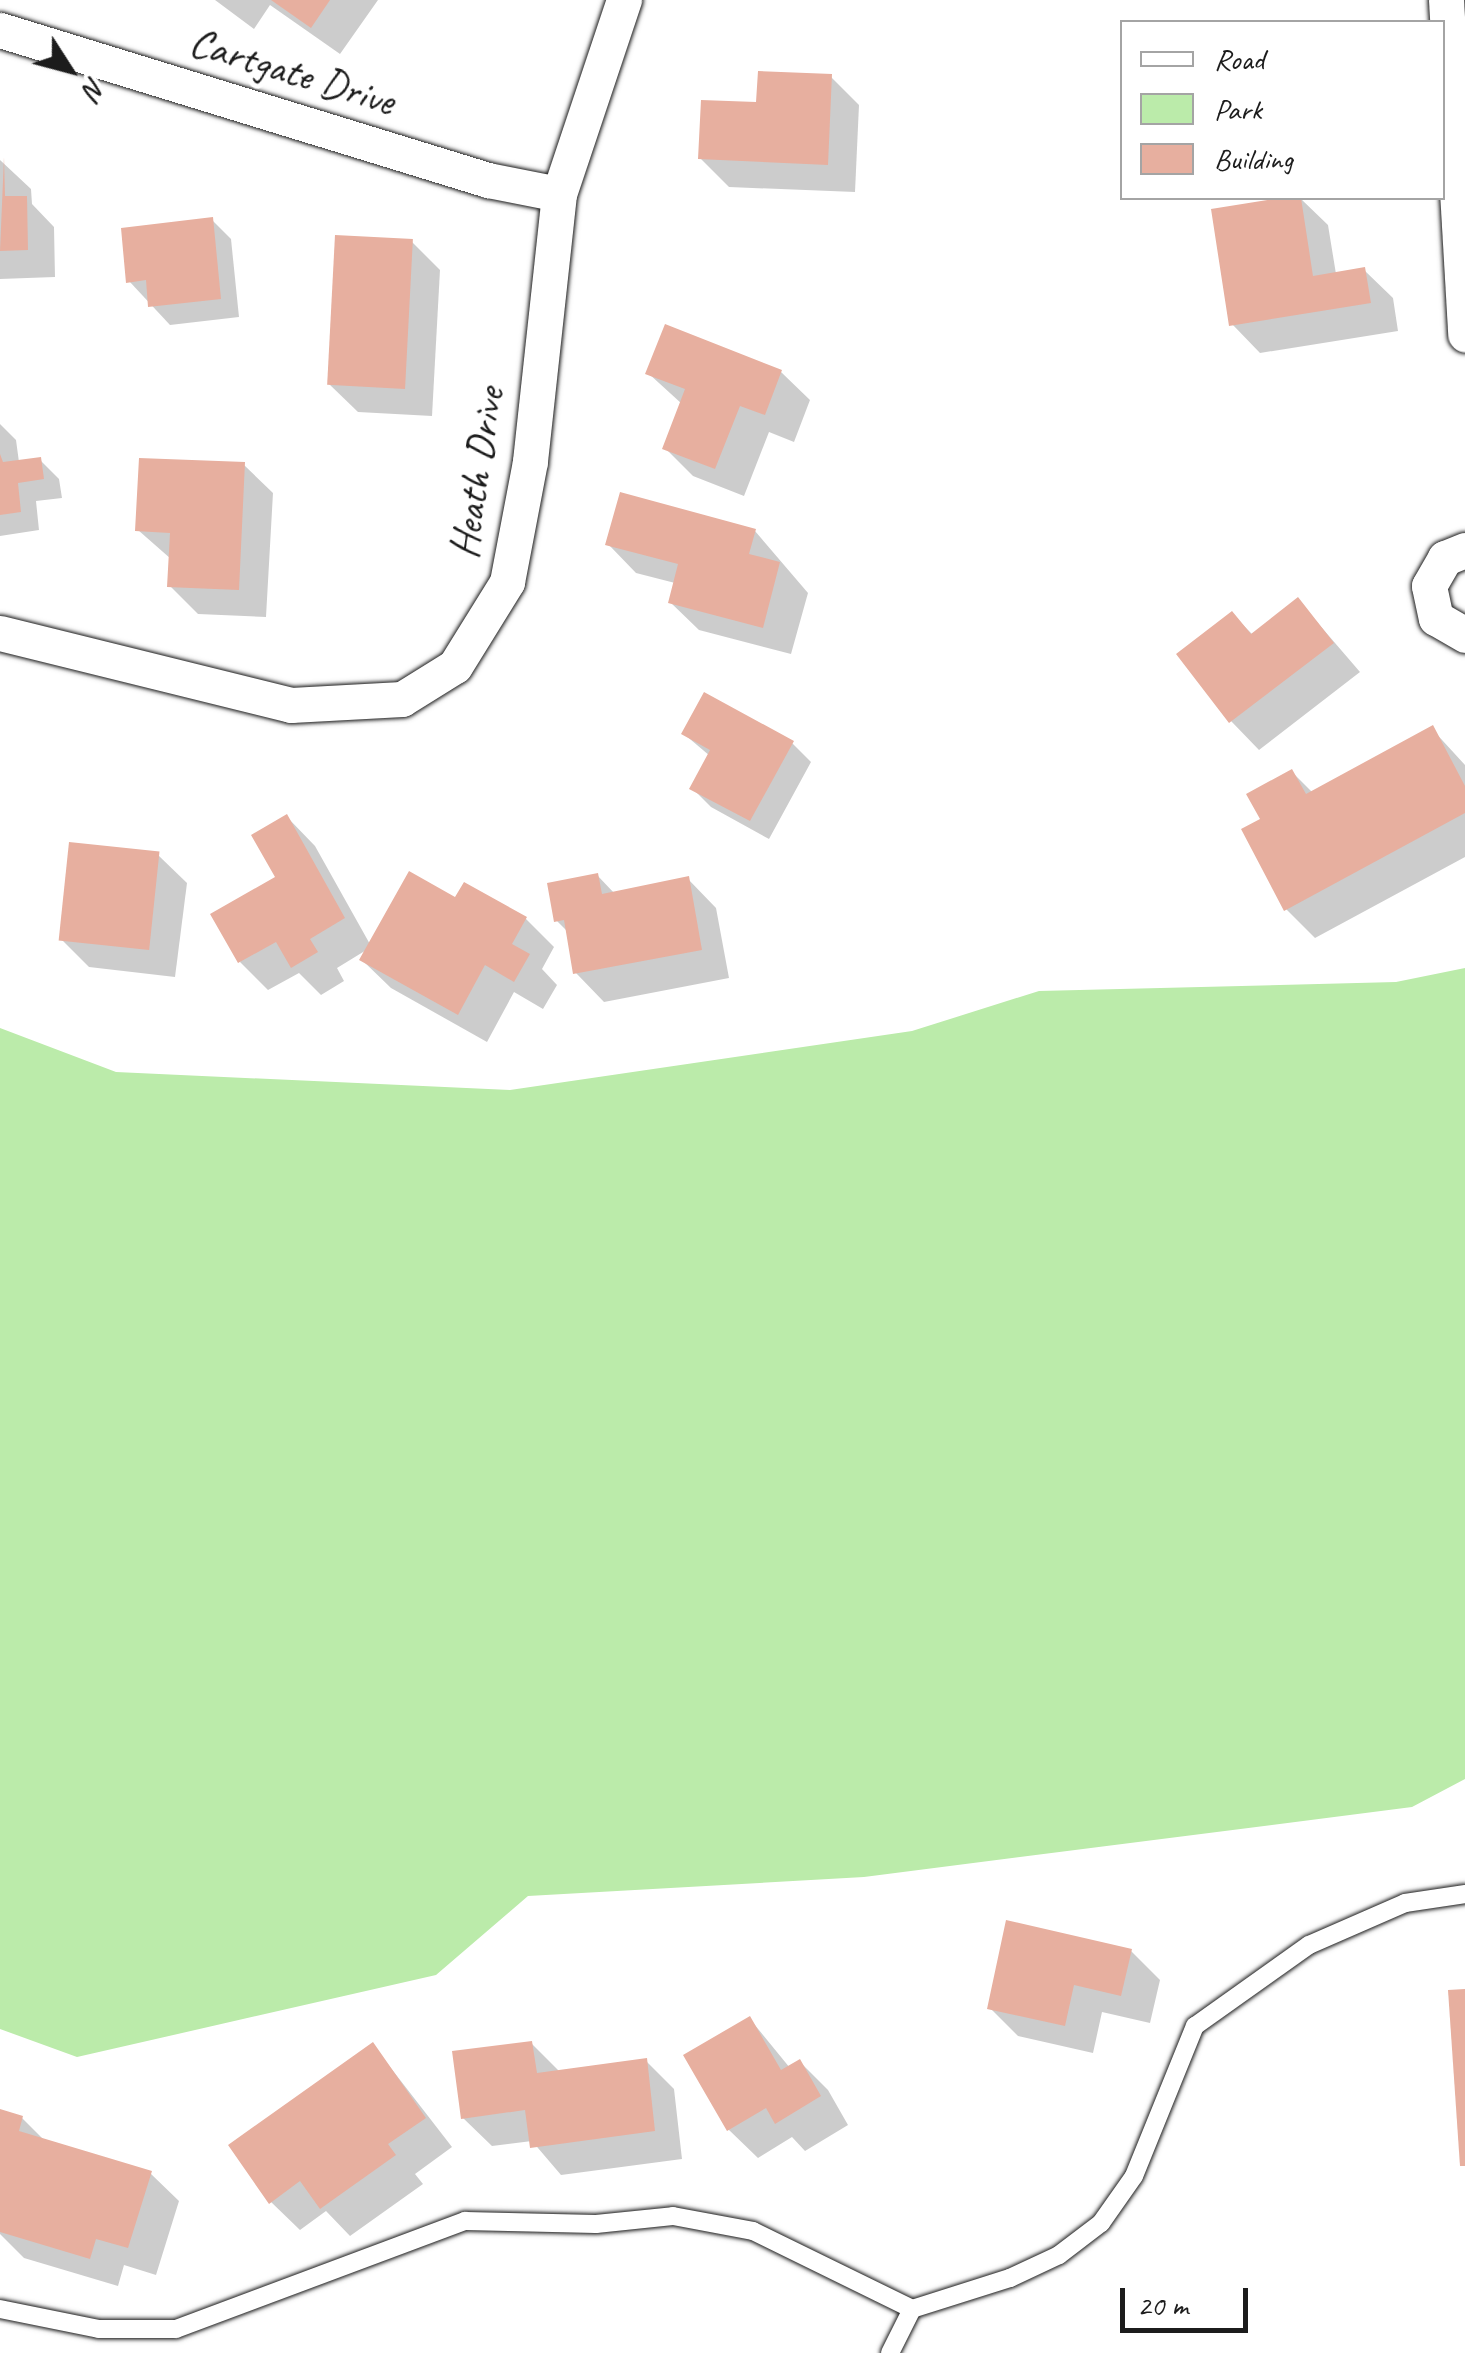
<!DOCTYPE html>
<html>
<head>
<meta charset="utf-8">
<style>
  body { margin:0 }
  #map { position:relative; width:1465px; height:2353px; overflow:hidden; background:#fff; font-family:Caveat,sans-serif }
  div>[style] { position:absolute }
  [style*='--x'] { left:calc(var(--x)*1px); top:calc(var(--y)*1px); width:calc(var(--w)*1px); rotate:calc(var(--a)*1deg) }
  .green>* { inset:0; background:#bbebaa }
  .shadow>* { inset:0; background:#0003 }
  .building>* { inset:0; background:#e7af9f; transform-origin:0 0 }
  .roads { filter:drop-shadow(0 0 2px #1c1c1c) drop-shadow(0 0 2px #1c1c1c) }
  .lane>* { height:18px; margin:-9px; padding:0 9px; transform-origin:9px; border-radius:9px; background:#fff }
  .street>* { height:35px; margin:-17.5px; padding:0 17.5px; transform-origin:17.5px; border-radius:17.5px; background:#fff }
  span { translate:-50% -50%; white-space:nowrap; text-align:center; line-height:1.15; -webkit-text-stroke:10px #fff; paint-order:stroke }
  .street-label { font-size:42px; color:#1c1c1c }
  .legend { position:absolute; left:1120px; top:20px; width:325px; height:180px; box-sizing:border-box; background:#fff; border:2px solid #a4a4a4; margin:0; padding:12px 18px; list-style:none; font-size:30px; color:#1c1c1c }
  .legend li { display:flex; align-items:center; gap:20px; height:50px }
  .legend b { width:50px; border:2px solid #a4a4a4 }
  .north { position:absolute; left:20px; top:20px; width:100px; height:100px; -webkit-text-stroke:8px #fff; paint-order:stroke; rotate:126deg; font-size:28px; font-weight:700; line-height:40px; text-align:center; color:#1c1c1c }
  .north::after { content:''; display:block; margin:auto; width:35px; height:45px; background:#1c1c1c; clip-path:polygon(50% 0,100% 100%,50% 72%,0 100%) }
  .scale { position:absolute; left:1120px; top:2288px; width:128px; height:45px; box-sizing:border-box; border:5px solid #1c1c1c; border-top:0; padding-left:12px; font-size:30px; line-height:35px; white-space:nowrap; color:#1c1c1c; -webkit-text-stroke:8px #fff; paint-order:stroke }
</style>
</head>
<body>
<div id="map">
  <div class="green">
    <div style="clip-path:polygon(1465px 968px,1465px 1779px,1412px 1807px,864px 1877px,528px 1896px,436px 1975px,77px 2057px,0 2029px,0 1028px,116px 1072px,510px 1090px,912px 1031px,1039px 991px,1396px 982px)"></div>
  </div>
  <div class="shadow">
    <div style="clip-path:polygon(215px 0,378px 0,340px 54px,270px 5px,254px 29px)"></div>
    <div style="clip-path:polygon(831px 77px,859px 105px,855px 192px,729px 187px,700px 158px,758px 105px)"></div>
    <div style="clip-path:polygon(0 160px,31px 189px,32px 204px,54px 227px,55px 277px,0 279px)"></div>
    <div style="clip-path:polygon(1300px 198px,1328px 225px,1336px 274px,1364px 270px,1393px 298px,1398px 331px,1260px 353px,1232px 324px,1214px 211px)"></div>
    <div style="clip-path:polygon(212px 220px,231px 239px,239px 317px,170px 325px,129px 281px)"></div>
    <div style="clip-path:polygon(412px 242px,440px 270px,432px 416px,358px 412px,329px 384px)"></div>
    <div style="clip-path:polygon(781px 372px,810px 400px,794px 442px,769px 432px,744px 496px,693px 476px,665px 448px,682px 404px,648px 373px)"></div>
    <div style="clip-path:polygon(0 424px,16px 440px,19px 462px,40px 460px,59px 479px,62px 498px,36px 501px,39px 530px,0 536px)"></div>
    <div style="clip-path:polygon(244px 465px,273px 493px,266px 617px,198px 614px,170px 586px,171px 559px,138px 530px)"></div>
    <div style="clip-path:polygon(755px 531px,808px 593px,791px 654px,699px 630px,670px 602px,675px 583px,636px 573px,608px 544px)"></div>
    <div style="clip-path:polygon(1298px 600px,1360px 672px,1259px 750px,1231px 721px,1232px 614px,1253px 635px)"></div>
    <div style="clip-path:polygon(1432px 729px,1465px 765px,1465px 857px,1315px 938px,1286px 909px,1263px 820px,1292px 772px,1313px 793px)"></div>
    <div style="clip-path:polygon(684px 734px,792px 743px,811px 762px,769px 839px,711px 807px,692px 788px,710px 756px)"></div>
    <div style="clip-path:polygon(287px 817px,315px 846px,371px 946px,456px 900px,526px 919px,554px 947px,542px 969px,557px 985px,543px 1009px,514px 992px,487px 1042px,391px 988px,362px 960px,368px 949px,337px 968px,344px 981px,321px 995px,299px 973px,268px 990px,240px 962px,278px 878px)"></div>
    <div style="clip-path:polygon(158px 855px,187px 883px,175px 977px,89px 967px,61px 939px)"></div>
    <div style="clip-path:polygon(597px 875px,615px 894px,688px 879px,716px 908px,729px 978px,604px 1002px,576px 973px,568px 932px,557px 921px)"></div>
    <div style="clip-path:polygon(1131px 1951px,1160px 1980px,1150px 2023px,1102px 2012px,1093px 2053px,1018px 2036px,990px 2008px)"></div>
    <div style="clip-path:polygon(750px 2019px,790px 2068px,800px 2062px,828px 2090px,848px 2125px,805px 2151px,792px 2137px,758px 2158px,729px 2130px)"></div>
    <div style="clip-path:polygon(532px 2044px,560px 2072px,646px 2061px,674px 2089px,682px 2159px,561px 2175px,532px 2141px,492px 2146px,463px 2118px)"></div>
    <div style="clip-path:polygon(373px 2045px,452px 2147px,415px 2174px,423px 2184px,350px 2236px,326px 2211px,300px 2230px,271px 2202px)"></div>
    <div style="clip-path:polygon(0 2112px,22px 2118px,45px 2141px,150px 2173px,179px 2201px,156px 2275px,124px 2265px,118px 2286px,24px 2258px,0 2234px)"></div>
  </div>
  <div class="building">
    <div style="clip-path:polygon(271px 0,330px 0,311px 28px)"></div>
    <div style="clip-path:polygon(758px 71px,832px 74px,828px 165px,698px 159px,701px 100px,756px 102px)"></div>
    <div style="clip-path:polygon(4px 157px,5px 196px,27px 196px,28px 250px,0 251px)"></div>
    <div style="clip-path:polygon(1279px 198px,1301px 198px,1313px 276px,1365px 267px,1371px 303px,1229px 326px,1211px 209px)"></div>
    <div style="clip-path:polygon(213px 217px,221px 299px,148px 307px,146px 280px,126px 283px,121px 228px)"></div>
    <div style="left:335px;top:235px;width:78px;height:150px;rotate:3deg"></div>
    <div style="clip-path:polygon(665px 324px,782px 370px,765px 415px,740px 406px,715px 469px,662px 449px,685px 389px,645px 374px)"></div>
    <div style="clip-path:polygon(0 454px,3px 462px,41px 457px,44px 479px,18px 483px,21px 512px,0 515px)"></div>
    <div style="clip-path:polygon(139px 458px,245px 462px,239px 590px,167px 587px,170px 533px,135px 531px)"></div>
    <div style="clip-path:polygon(620px 492px,756px 529px,749px 554px,780px 562px,763px 628px,668px 603px,678px 564px,605px 545px)"></div>
    <div style="clip-path:polygon(1298px 597px,1334px 643px,1229px 723px,1176px 654px,1232px 611px,1251px 634px)"></div>
    <div style="clip-path:polygon(704px 692px,794px 741px,750px 821px,689px 789px,710px 750px,681px 734px)"></div>
    <div style="clip-path:polygon(1433px 725px,1465px 786px,1465px 813px,1284px 911px,1241px 829px,1260px 819px,1246px 794px,1292px 769px,1306px 794px)"></div>
    <div style="clip-path:polygon(287px 814px,345px 918px,310px 939px,318px 952px,291px 968px,276px 942px,238px 963px,210px 914px,275px 877px,251px 835px)"></div>
    <div style="left:69px;top:842px;width:91px;height:99px;rotate:6deg"></div>
    <div style="clip-path:polygon(409px 871px,455px 897px,464px 882px,527px 917px,512px 944px,530px 954px,514px 982px,485px 965px,458px 1015px,359px 960px)"></div>
    <div style="clip-path:polygon(598px 873px,602px 894px,689px 876px,702px 950px,573px 974px,564px 920px,554px 922px,547px 883px)"></div>
    <div style="clip-path:polygon(1006px 1920px,1132px 1949px,1121px 1996px,1074px 1985px,1065px 2026px,987px 2009px)"></div>
    <div style="clip-path:polygon(1465px 1989px,1465px 2166px,1460px 2166px,1448px 1990px)"></div>
    <div style="clip-path:polygon(750px 2016px,781px 2070px,800px 2059px,821px 2096px,775px 2124px,766px 2108px,727px 2131px,683px 2055px)"></div>
    <div style="clip-path:polygon(532px 2041px,537px 2073px,647px 2058px,655px 2131px,530px 2148px,525px 2110px,461px 2119px,452px 2051px)"></div>
    <div style="clip-path:polygon(373px 2042px,426px 2118px,388px 2144px,396px 2155px,320px 2209px,300px 2181px,269px 2204px,228px 2145px)"></div>
    <div style="clip-path:polygon(0 2109px,23px 2116px,19px 2131px,152px 2171px,128px 2248px,96px 2239px,90px 2259px,0 2232px)"></div>
  </div>
  <div class="roads">
    <div class="lane">
      <div style="--x:0;--y:2309;--w:101;--a:11.4"></div>
      <div style="--x:99;--y:2329;--w:77;--a:0"></div>
      <div style="--x:176;--y:2329;--w:309;--a:-20.5"></div>
      <div style="--x:465;--y:2221;--w:131;--a:1.3"></div>
      <div style="--x:596;--y:2224;--w:77;--a:-5.9"></div>
      <div style="--x:673;--y:2216;--w:81;--a:10.6"></div>
      <div style="--x:753;--y:2231;--w:177;--a:26.1"></div>
      <div style="--x:890;--y:2353;--w:49;--a:-63.4"></div>
      <div style="--x:912;--y:2309;--w:103;--a:-17.6"></div>
      <div style="--x:1010;--y:2278;--w:54;--a:-25.1"></div>
      <div style="--x:1059;--y:2255;--w:53;--a:-37.3"></div>
      <div style="--x:1101;--y:2223;--w:57;--a:-54.9"></div>
      <div style="--x:1134;--y:2176;--w:162;--a:-67.9"></div>
      <div style="--x:1195;--y:2026;--w:140;--a:-35.4"></div>
      <div style="--x:1309;--y:1945;--w:105;--a:-23.6"></div>
      <div style="--x:1405;--y:1903;--w:61;--a:-8.5"></div>
    </div>
    <div class="street">
      <div style="--x:1446;--y:0;--w:335;--a:86.7"></div>
      <div style="--x:0;--y:30;--w:511;--a:17.09"></div>
      <div style="--x:488;--y:180;--w:72;--a:11.2"></div>
      <div style="--x:1465;--y:550;--w:22;--a:158"></div>
      <div style="--x:1445;--y:558;--w:32;--a:120"></div>
      <div style="--x:1429;--y:586;--w:33;--a:78"></div>
      <div style="--x:1436;--y:618;--w:34;--a:30"></div>
      <div style="--x:0;--y:633;--w:300;--a:13.9"></div>
      <div style="--x:291;--y:705;--w:111;--a:-3.1"></div>
      <div style="--x:402;--y:699;--w:62;--a:-31.9"></div>
      <div style="--x:455;--y:666;--w:99;--a:-58.2"></div>
      <div style="--x:507;--y:582;--w:123;--a:-79.2"></div>
      <div style="--x:530;--y:461;--w:269;--a:-83.8"></div>
      <div style="--x:559;--y:194;--w:205;--a:-71.5"></div>
    </div>
  </div>
  <div class="street-label">
    <span style="left:292px;top:72px;rotate:17deg">Cartgate Drive</span>
    <span style="left:477px;top:473px;rotate:-81deg">Heath Drive</span>
  </div>
  <ul class="legend">
  <li><b style="height:12px;background:#fff"></b>Road</li>
  <li><b style="height:28px;background:#bbebaa"></b>Park</li>
  <li><b style="height:28px;background:#e7af9f"></b>Building</li>
  </ul>
  <div class="north">N</div>
  <div class="scale">20 m</div>
</div>
</body>
</html>
